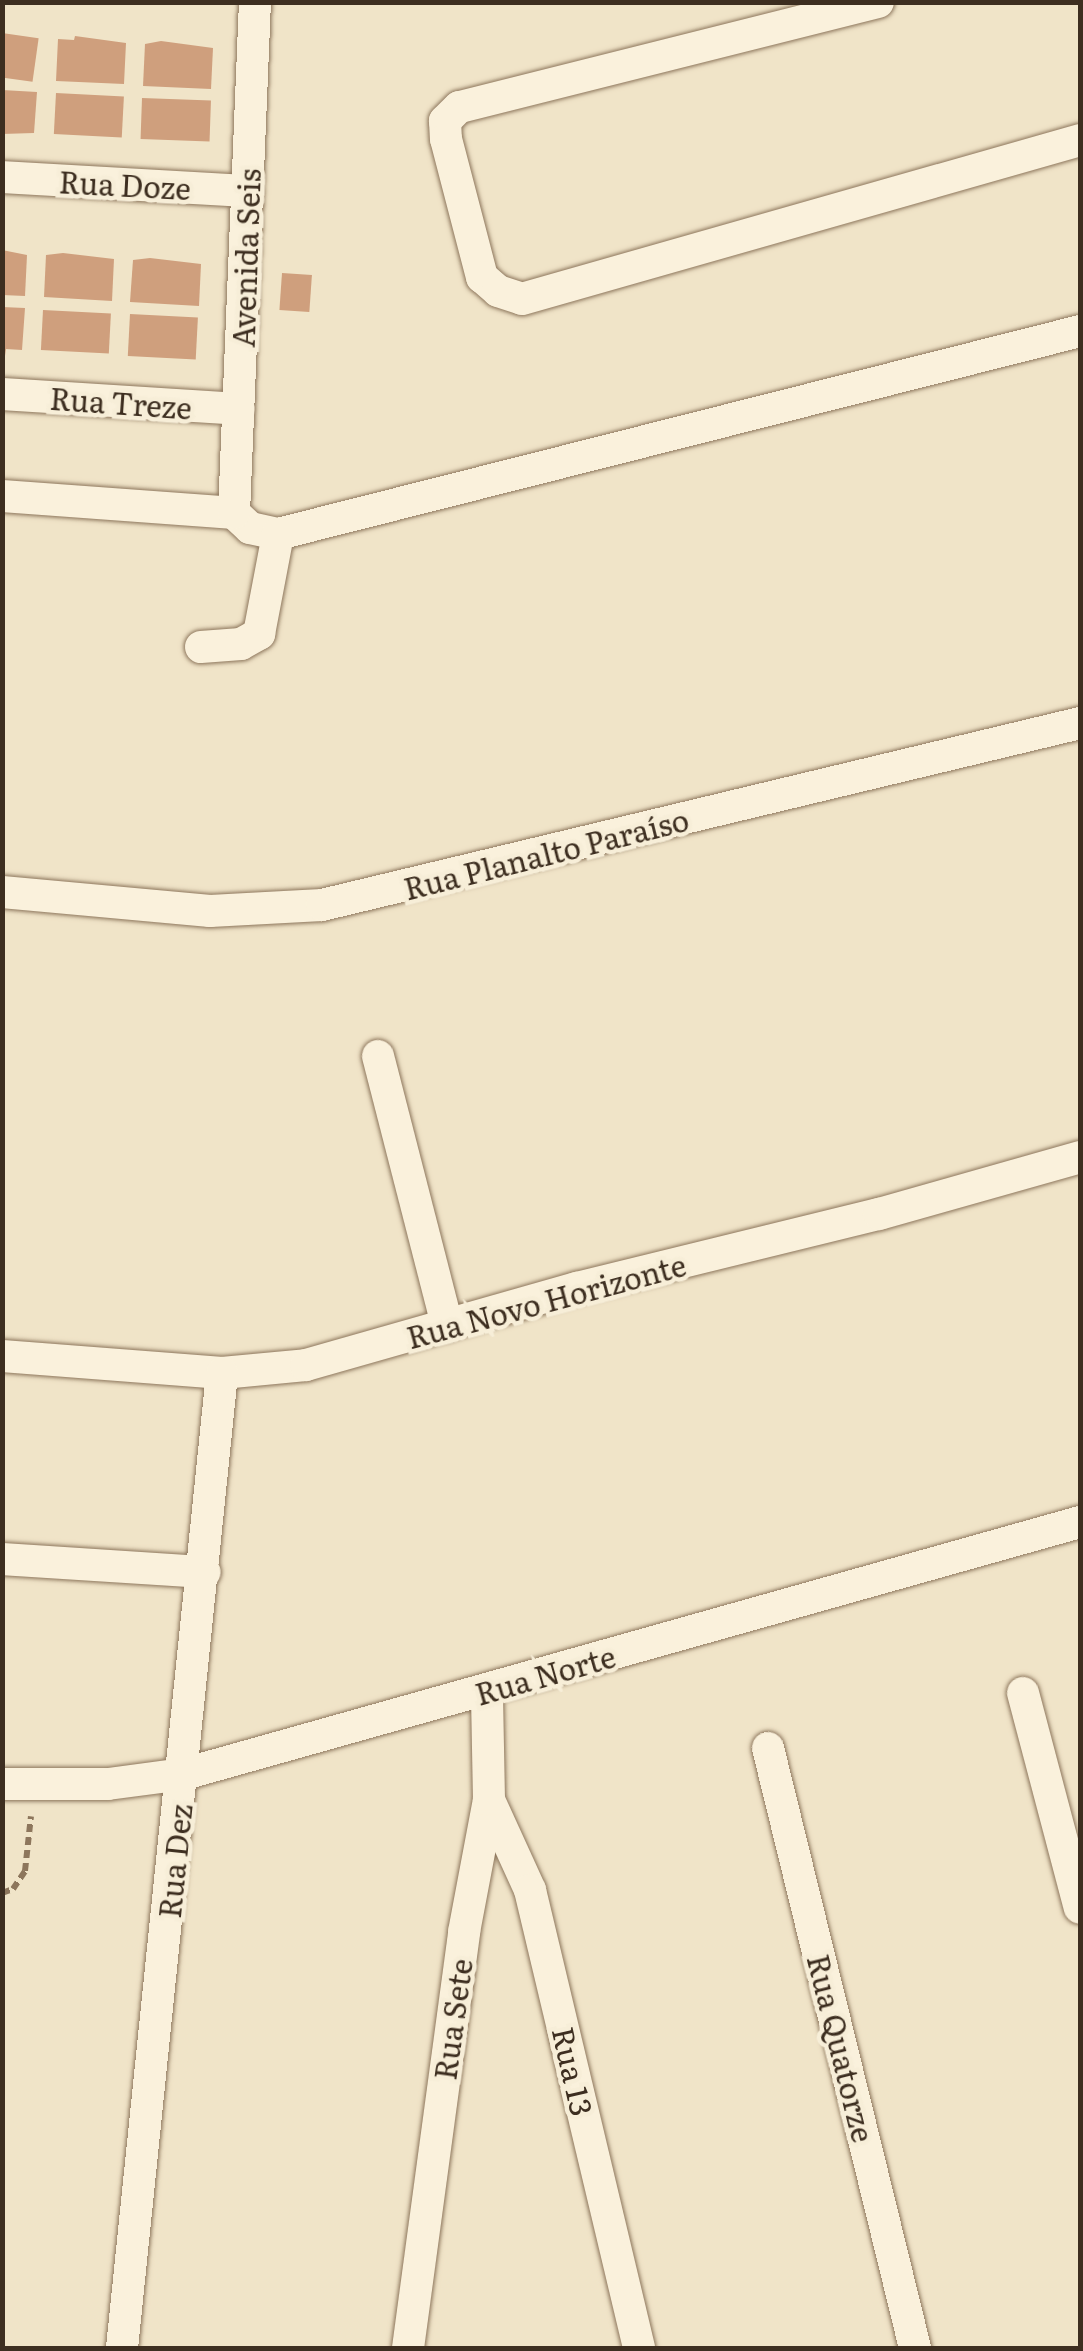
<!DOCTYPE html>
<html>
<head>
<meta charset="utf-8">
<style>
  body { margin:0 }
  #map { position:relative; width:1083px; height:2351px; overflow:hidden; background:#f0e4c8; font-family:Literata,serif }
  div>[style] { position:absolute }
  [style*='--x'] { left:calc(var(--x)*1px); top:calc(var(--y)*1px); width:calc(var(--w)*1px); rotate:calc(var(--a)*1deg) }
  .building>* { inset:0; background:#cf9f7d; transform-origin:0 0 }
  .path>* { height:6px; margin-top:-3px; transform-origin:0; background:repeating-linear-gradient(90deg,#8d765c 0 8px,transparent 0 13px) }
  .roads { filter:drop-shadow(0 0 2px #8d765c) drop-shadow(0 0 2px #8d765c) }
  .minor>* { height:32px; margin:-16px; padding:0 16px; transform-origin:16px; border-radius:16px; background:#faf1dc }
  span { translate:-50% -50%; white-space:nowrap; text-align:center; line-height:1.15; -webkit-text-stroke:9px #f7eed8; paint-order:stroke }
  .street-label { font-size:30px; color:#3d2e20 }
  .frame { position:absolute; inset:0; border:5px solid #3d2e20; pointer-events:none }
</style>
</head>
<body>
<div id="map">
  <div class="building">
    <div style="left:2px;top:33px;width:37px;height:44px;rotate:8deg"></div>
    <div style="clip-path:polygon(75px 36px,126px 43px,124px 84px,56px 81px,58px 39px,74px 40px)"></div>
    <div style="clip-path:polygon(161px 41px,213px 48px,211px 89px,143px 86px,145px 44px)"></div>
    <div style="clip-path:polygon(2px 90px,37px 92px,34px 133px,2px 134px)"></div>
    <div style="left:56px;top:93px;width:68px;height:41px;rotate:3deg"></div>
    <div style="left:142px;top:98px;width:69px;height:41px;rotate:2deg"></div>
    <div style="clip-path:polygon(2px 250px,27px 255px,25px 296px,2px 295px)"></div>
    <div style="clip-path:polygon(63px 253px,114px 259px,112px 301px,44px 297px,46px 255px)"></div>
    <div style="clip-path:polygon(150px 258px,201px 264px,199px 306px,130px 302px,133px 260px)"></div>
    <div style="left:282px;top:273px;width:30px;height:37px;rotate:4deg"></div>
    <div style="clip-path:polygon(2px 307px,25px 308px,22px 350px,6px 349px,5px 356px)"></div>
    <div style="left:43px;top:310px;width:68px;height:40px;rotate:3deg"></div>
    <div style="left:130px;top:314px;width:68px;height:42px;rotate:3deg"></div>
  </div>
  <div class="path">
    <div style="--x:2;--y:1893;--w:12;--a:-20"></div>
    <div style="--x:13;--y:1889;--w:22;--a:-56"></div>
    <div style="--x:25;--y:1871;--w:55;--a:-83.8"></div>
  </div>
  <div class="roads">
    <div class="minor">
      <div style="--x:878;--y:2;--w:432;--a:165.9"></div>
      <div style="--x:459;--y:107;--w:20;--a:135"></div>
      <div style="--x:445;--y:121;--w:18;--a:87"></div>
      <div style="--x:446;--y:139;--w:143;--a:75.4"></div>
      <div style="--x:482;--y:277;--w:21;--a:41"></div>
      <div style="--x:498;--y:291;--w:25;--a:18"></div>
      <div style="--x:522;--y:299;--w:580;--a:-15.9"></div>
      <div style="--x:2;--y:177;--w:246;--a:3.3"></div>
      <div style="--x:2;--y:394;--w:237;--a:3.6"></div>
      <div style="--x:2;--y:496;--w:233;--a:4.2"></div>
      <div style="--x:234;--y:513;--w:22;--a:43"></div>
      <div style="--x:250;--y:528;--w:29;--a:12"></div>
      <div style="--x:278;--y:534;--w:827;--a:-14.2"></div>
      <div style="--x:234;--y:513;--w:511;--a:-87.65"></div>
      <div style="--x:201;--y:647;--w:40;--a:-4.3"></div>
      <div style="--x:241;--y:644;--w:21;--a:-29"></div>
      <div style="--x:259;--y:634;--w:102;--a:-79.2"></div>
      <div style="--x:2;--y:892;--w:209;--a:5.2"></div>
      <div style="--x:210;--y:911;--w:112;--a:-3.1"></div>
      <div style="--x:322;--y:905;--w:780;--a:-13.5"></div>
      <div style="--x:378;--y:1056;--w:278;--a:75.6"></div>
      <div style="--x:2;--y:1356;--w:221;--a:4.4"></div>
      <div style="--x:222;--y:1373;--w:84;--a:-5.4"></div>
      <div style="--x:306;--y:1365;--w:282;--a:-15.9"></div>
      <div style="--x:577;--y:1288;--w:311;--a:-13.8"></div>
      <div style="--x:879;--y:1214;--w:209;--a:-15.8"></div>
      <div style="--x:2;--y:1559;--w:203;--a:3.7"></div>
      <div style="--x:1023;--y:1693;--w:222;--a:75.2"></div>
      <div style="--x:768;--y:1748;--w:618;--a:76.23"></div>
      <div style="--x:2;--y:1784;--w:106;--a:0"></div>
      <div style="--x:108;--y:1784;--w:77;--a:-7.5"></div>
      <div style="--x:184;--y:1774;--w:931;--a:-15.71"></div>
      <div style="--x:489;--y:1800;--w:99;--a:65.5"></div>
      <div style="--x:530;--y:1890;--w:471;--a:76.6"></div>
      <div style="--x:122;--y:2348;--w:980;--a:-84.14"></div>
      <div style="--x:408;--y:2348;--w:420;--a:-82.3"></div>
      <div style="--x:464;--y:1932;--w:134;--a:-79.3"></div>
      <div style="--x:489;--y:1800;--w:109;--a:-91.1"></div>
    </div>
  </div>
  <div class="street-label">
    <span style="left:125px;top:184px;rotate:3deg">Rua Doze</span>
    <span style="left:245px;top:258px;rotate:-88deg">Avenida Seis</span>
    <span style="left:121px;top:402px;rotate:4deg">Rua Treze</span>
    <span style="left:546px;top:853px;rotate:-14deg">Rua Planalto Paraíso</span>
    <span style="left:546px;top:1300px;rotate:-15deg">Rua Novo Horizonte</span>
    <span style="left:545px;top:1674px;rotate:-16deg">Rua Norte</span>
    <span style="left:174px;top:1861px;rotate:-84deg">Rua Dez</span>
    <span style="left:452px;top:2019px;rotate:-82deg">Rua Sete</span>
    <span style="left:842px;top:2048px;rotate:76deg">Rua Quatorze</span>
    <span style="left:574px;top:2071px;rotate:77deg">Rua 13</span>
  </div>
  <div class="frame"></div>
</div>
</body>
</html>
